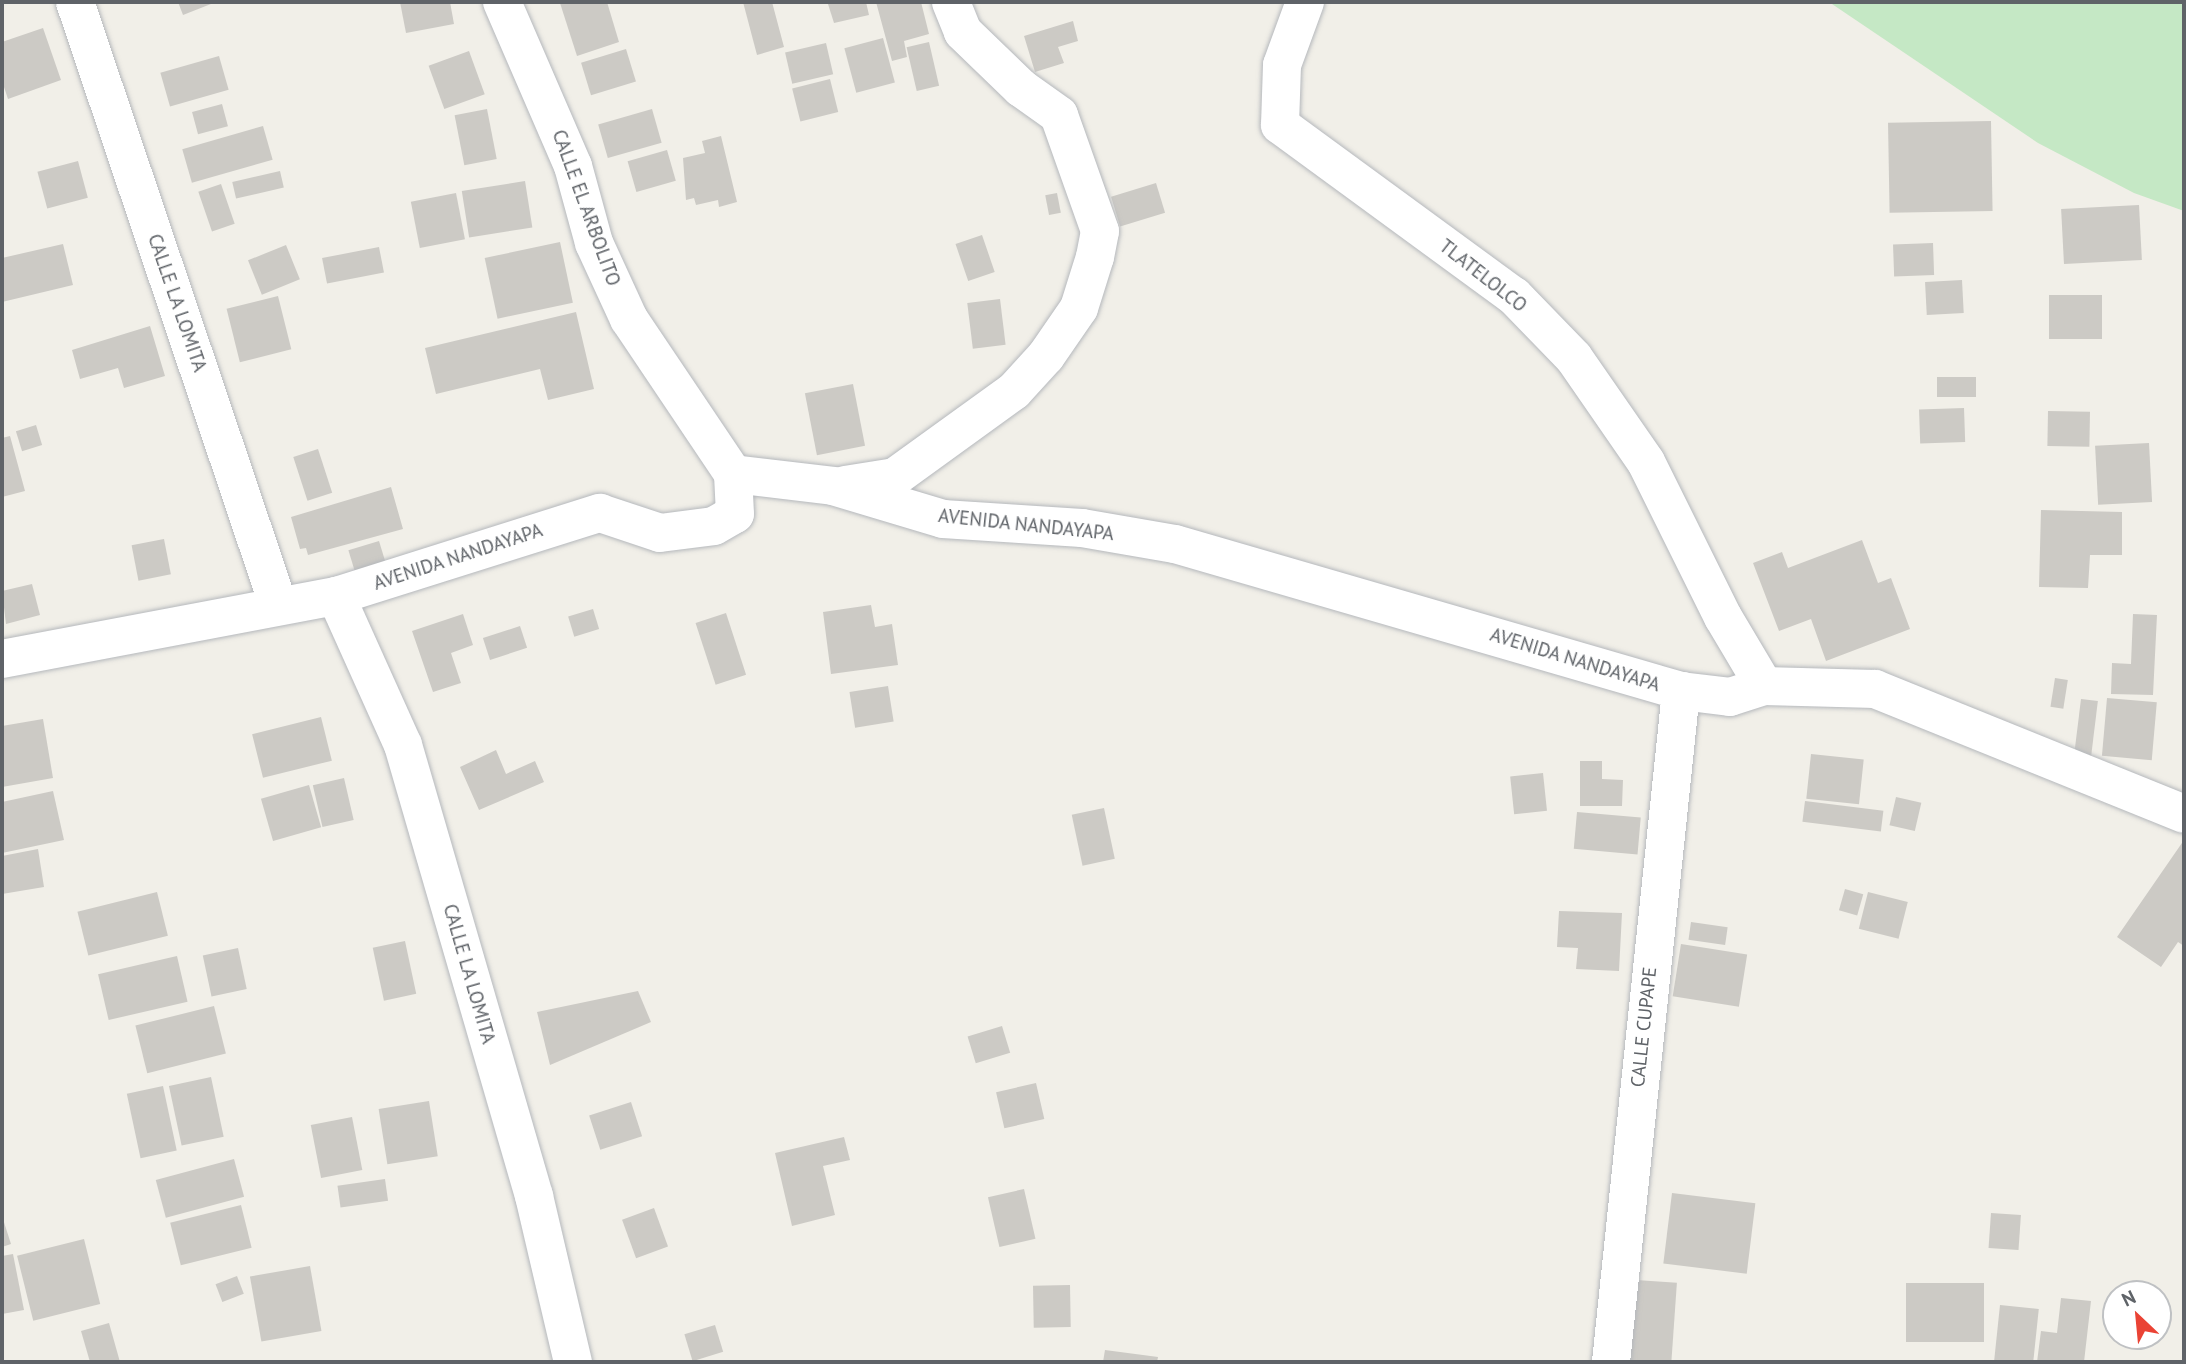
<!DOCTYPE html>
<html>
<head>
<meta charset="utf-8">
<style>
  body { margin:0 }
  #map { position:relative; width:2186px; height:1364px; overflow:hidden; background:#f1efe8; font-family:"PT Sans",sans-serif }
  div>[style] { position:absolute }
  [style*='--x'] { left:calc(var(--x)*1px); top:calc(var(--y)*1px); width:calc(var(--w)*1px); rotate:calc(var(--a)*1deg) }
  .green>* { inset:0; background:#c5e8c5 }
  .building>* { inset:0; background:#cccac5; transform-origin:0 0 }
  .roads { filter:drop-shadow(0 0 2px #b5b8bc) drop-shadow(0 0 2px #b5b8bc) }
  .street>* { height:38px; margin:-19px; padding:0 19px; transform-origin:19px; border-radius:19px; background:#fff }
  span { translate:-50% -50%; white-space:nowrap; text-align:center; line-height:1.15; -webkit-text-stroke:5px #fff; paint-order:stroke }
  .street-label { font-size:19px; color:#5f6368 }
  .frame { position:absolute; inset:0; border:4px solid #5f6368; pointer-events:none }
  .north { position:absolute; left:2102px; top:1280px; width:70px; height:70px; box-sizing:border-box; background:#fff; border:2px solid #bfc1c3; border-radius:50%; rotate:334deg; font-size:19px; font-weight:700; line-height:28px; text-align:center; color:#5f6368 }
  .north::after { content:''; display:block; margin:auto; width:24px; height:32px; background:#ea4335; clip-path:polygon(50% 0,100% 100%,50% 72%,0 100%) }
</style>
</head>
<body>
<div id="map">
  <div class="green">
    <div style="clip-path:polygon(1829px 2px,2184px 2px,2184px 211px,2134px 193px,2038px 143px)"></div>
  </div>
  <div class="building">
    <div style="clip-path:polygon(178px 2px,216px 2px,183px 15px)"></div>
    <div style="clip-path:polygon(400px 2px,450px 2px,454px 24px,406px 33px)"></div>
    <div style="clip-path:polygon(607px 2px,619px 42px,577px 56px,560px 3px)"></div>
    <div style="clip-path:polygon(743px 2px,772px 2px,784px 47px,757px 55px)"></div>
    <div style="clip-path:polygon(836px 2px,866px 2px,869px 15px,834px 23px,828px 4px)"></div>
    <div style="clip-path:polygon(876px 2px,921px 2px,929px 34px,904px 41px,907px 57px,892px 61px)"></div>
    <div style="clip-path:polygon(1073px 21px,1078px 41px,1058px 47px,1064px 63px,1035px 72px,1024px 36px)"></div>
    <div style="clip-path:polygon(43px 28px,61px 80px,8px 99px,2px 81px,2px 42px)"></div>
    <div style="left:883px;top:38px;width:46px;height:40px;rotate:75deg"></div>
    <div style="left:929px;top:42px;width:45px;height:23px;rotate:77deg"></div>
    <div style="left:826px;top:43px;width:32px;height:42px;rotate:77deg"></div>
    <div style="left:626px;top:49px;width:34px;height:47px;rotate:73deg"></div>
    <div style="left:469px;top:51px;width:46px;height:43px;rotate:70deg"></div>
    <div style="left:219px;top:56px;width:35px;height:61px;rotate:74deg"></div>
    <div style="left:830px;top:79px;width:34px;height:39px;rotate:76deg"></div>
    <div style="left:222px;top:104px;width:23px;height:31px;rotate:75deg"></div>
    <div style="left:487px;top:109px;width:51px;height:33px;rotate:79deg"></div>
    <div style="left:652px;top:109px;width:35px;height:56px;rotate:74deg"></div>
    <div style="left:1991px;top:121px;width:90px;height:103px;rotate:89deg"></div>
    <div style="left:263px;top:126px;width:35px;height:84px;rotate:74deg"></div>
    <div style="clip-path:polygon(721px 136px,737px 202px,719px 207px,718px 200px,696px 205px,694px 198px,686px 200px,683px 158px,705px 153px,702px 141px)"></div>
    <div style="left:667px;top:150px;width:32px;height:41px;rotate:74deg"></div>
    <div style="left:78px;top:161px;width:38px;height:42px;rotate:75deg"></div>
    <div style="left:280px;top:171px;width:17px;height:49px;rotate:77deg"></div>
    <div style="left:525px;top:181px;width:47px;height:64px;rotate:81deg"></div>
    <div style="left:1156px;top:183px;width:31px;height:47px;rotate:73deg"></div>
    <div style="left:221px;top:184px;width:42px;height:24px;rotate:71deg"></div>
    <div style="left:456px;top:193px;width:47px;height:46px;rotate:79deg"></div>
    <div style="left:1057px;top:193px;width:20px;height:12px;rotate:79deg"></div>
    <div style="left:2139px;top:205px;width:55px;height:78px;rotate:87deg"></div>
    <div style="left:982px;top:235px;width:39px;height:28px;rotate:71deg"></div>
    <div style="left:560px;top:242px;width:62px;height:77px;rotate:78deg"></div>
    <div style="left:1933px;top:243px;width:32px;height:40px;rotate:88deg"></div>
    <div style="clip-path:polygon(63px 244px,73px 285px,2px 302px,2px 258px)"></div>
    <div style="left:286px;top:245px;width:37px;height:41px;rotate:68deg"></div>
    <div style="left:379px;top:247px;width:26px;height:58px;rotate:79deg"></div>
    <div style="left:1962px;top:280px;width:33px;height:37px;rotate:87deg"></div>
    <div style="left:2049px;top:295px;width:53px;height:44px"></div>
    <div style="left:278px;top:296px;width:55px;height:53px;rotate:76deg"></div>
    <div style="left:1000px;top:299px;width:46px;height:33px;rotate:83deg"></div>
    <div style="clip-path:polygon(576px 312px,594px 389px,548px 400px,540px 369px,436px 394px,425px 348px)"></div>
    <div style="clip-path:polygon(150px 326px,165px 376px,124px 388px,118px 368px,80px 379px,72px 350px)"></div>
    <div style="left:1937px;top:377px;width:39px;height:20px"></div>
    <div style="left:853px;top:384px;width:63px;height:49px;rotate:79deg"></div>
    <div style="left:1964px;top:408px;width:34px;height:45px;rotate:88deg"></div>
    <div style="left:2048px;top:411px;width:42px;height:35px;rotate:1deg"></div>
    <div style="left:36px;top:425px;width:21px;height:21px;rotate:73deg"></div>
    <div style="clip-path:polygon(10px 436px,25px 491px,2px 497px,2px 438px)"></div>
    <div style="left:2149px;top:443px;width:59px;height:54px;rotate:87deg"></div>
    <div style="left:318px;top:449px;width:46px;height:26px;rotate:72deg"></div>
    <div style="clip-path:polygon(391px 487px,403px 529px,308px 555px,306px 548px,300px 549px,291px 517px)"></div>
    <div style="clip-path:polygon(2041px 510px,2122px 512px,2122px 555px,2090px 555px,2088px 588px,2039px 587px)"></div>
    <div style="left:164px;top:539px;width:36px;height:33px;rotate:79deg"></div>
    <div style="clip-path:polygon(1862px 540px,1878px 583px,1891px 578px,1910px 629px,1826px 661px,1811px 619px,1779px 631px,1753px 563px,1782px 552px,1788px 568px)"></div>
    <div style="left:379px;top:541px;width:24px;height:32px;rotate:73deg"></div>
    <div style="clip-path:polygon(32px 584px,40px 615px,6px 624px,2px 591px)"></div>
    <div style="clip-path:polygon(871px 605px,875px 627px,892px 624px,898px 665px,831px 674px,823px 612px)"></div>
    <div style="left:593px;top:609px;width:21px;height:26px;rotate:73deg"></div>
    <div style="left:726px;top:613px;width:65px;height:32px;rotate:72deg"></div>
    <div style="clip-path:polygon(463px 614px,473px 645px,451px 653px,461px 683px,433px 692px,412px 631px)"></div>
    <div style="clip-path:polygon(2133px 614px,2157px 615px,2153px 695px,2111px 694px,2112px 663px,2131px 664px)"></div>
    <div style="left:520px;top:626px;width:23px;height:39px;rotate:72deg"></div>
    <div style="left:2055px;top:678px;width:13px;height:29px;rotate:9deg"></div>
    <div style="left:888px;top:686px;width:36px;height:39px;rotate:81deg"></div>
    <div style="left:2107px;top:698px;width:50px;height:58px;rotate:5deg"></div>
    <div style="left:2081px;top:699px;width:17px;height:56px;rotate:7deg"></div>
    <div style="left:321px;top:717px;width:45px;height:71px;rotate:76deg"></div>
    <div style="clip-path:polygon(43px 719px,53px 778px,2px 787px,2px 726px)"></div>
    <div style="clip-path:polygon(496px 750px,506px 774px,535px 761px,544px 782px,479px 810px,460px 767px)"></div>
    <div style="left:1811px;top:754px;width:53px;height:45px;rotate:6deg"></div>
    <div style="clip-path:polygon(1580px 761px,1602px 761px,1602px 779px,1623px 780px,1622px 806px,1580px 806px)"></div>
    <div style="left:1543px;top:773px;width:38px;height:33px;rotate:84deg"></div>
    <div style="left:344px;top:778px;width:43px;height:32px;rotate:77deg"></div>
    <div style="left:309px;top:785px;width:44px;height:50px;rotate:74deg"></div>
    <div style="clip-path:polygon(53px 791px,64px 840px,2px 853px,2px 802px)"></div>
    <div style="left:1896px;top:797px;width:26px;height:29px;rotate:13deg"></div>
    <div style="left:1805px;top:801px;width:79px;height:21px;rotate:7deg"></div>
    <div style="left:1104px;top:808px;width:52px;height:33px;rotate:78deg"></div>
    <div style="left:1577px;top:812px;width:64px;height:37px;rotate:5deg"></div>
    <div style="clip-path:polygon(2184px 840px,2184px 946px,2178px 942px,2161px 967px,2117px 937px)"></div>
    <div style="clip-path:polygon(38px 849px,44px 887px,2px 894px,2px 856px)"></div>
    <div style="left:1845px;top:889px;width:19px;height:22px;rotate:16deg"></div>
    <div style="left:157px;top:892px;width:45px;height:82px;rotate:76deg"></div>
    <div style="left:1868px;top:892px;width:41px;height:38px;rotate:14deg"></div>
    <div style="clip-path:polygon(1559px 911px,1622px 913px,1619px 971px,1576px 969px,1578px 948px,1557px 947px)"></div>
    <div style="left:1691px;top:922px;width:37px;height:18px;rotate:8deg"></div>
    <div style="left:405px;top:941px;width:54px;height:33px;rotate:78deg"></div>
    <div style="left:1681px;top:944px;width:67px;height:53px;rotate:9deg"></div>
    <div style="left:238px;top:948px;width:42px;height:36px;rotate:78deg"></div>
    <div style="left:177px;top:956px;width:47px;height:81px;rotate:77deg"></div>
    <div style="clip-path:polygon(638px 991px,651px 1022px,550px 1065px,537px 1012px)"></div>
    <div style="left:214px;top:1006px;width:49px;height:81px;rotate:76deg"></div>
    <div style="left:1002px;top:1026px;width:28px;height:36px;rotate:73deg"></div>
    <div style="left:211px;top:1077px;width:61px;height:43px;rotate:78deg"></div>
    <div style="left:1036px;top:1083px;width:37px;height:41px;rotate:77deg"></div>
    <div style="left:163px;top:1086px;width:66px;height:37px;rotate:78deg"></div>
    <div style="left:429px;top:1101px;width:56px;height:51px;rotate:81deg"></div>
    <div style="left:631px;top:1102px;width:36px;height:44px;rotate:72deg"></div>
    <div style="left:352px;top:1117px;width:54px;height:42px;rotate:79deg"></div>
    <div style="clip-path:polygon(844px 1137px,850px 1160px,823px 1166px,835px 1215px,792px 1226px,775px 1153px)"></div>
    <div style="left:234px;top:1159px;width:39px;height:81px;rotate:75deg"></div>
    <div style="left:385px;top:1179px;width:22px;height:48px;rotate:82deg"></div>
    <div style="left:1024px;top:1189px;width:51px;height:37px;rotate:77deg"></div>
    <div style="left:1672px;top:1193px;width:84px;height:71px;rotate:7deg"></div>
    <div style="left:241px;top:1205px;width:44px;height:73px;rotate:76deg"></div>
    <div style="left:654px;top:1208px;width:41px;height:34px;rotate:70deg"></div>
    <div style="left:1991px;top:1213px;width:30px;height:35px;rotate:4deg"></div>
    <div style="clip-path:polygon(2px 1216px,11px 1244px,2px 1247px)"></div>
    <div style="left:84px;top:1239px;width:67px;height:69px;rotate:76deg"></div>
    <div style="clip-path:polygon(13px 1254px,24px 1310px,2px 1314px,2px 1256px)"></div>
    <div style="left:310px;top:1266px;width:66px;height:61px;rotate:80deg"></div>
    <div style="left:237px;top:1276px;width:19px;height:23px;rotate:69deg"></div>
    <div style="left:1636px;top:1280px;width:41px;height:82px;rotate:4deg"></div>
    <div style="left:1906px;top:1283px;width:78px;height:59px"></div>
    <div style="left:1070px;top:1285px;width:42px;height:37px;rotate:89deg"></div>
    <div style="clip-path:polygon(2061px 1298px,2091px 1301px,2084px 1362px,2037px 1362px,2041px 1331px,2057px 1333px)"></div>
    <div style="left:2000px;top:1305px;width:39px;height:57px;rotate:6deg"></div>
    <div style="clip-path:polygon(109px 1323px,120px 1362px,90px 1362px,81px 1331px)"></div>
    <div style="left:715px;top:1325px;width:28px;height:32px;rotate:73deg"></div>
    <div style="clip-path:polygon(1105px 1350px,1158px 1357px,1157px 1362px,1103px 1362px)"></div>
  </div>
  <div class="roads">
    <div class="street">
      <div style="--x:75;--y:2;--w:635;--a:71.37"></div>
      <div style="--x:502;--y:2;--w:179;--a:66.6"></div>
      <div style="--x:573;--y:166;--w:80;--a:74.7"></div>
      <div style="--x:594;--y:243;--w:84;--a:65.3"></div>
      <div style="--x:629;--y:319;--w:187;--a:56.1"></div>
      <div style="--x:1305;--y:2;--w:67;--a:110.1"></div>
      <div style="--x:1282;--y:65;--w:60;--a:91.9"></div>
      <div style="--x:1280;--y:125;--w:290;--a:36.2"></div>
      <div style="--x:1514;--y:296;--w:86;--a:45.9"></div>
      <div style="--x:1574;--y:358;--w:126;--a:55.3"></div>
      <div style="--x:1646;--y:462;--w:173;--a:63.6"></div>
      <div style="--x:1723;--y:617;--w:80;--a:59.3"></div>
      <div style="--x:1764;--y:686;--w:111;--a:1.5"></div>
      <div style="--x:1875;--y:689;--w:333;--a:22"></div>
      <div style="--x:845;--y:485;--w:51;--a:-9.1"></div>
      <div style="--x:895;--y:477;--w:147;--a:-35.9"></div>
      <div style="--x:1014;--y:391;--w:47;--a:-47.6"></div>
      <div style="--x:1046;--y:356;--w:58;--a:-55.5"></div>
      <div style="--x:1079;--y:308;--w:53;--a:-72.6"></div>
      <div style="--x:1095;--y:257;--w:26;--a:-79"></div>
      <div style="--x:1100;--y:231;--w:123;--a:-109.5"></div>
      <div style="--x:1059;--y:115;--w:47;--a:-144.6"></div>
      <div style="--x:1021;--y:88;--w:81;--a:-136"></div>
      <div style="--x:963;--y:32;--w:32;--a:-112"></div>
      <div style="--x:336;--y:596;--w:163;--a:65.8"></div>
      <div style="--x:403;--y:745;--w:470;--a:73.8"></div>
      <div style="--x:534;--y:1196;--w:171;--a:76.8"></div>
      <div style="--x:2;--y:659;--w:340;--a:-10.7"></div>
      <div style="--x:336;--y:596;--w:277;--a:-17.5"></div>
      <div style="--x:600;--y:513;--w:63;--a:18.4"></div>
      <div style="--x:660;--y:533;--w:54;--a:-7.4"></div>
      <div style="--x:714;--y:526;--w:24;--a:-30"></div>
      <div style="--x:735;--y:514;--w:40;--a:-92.9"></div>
      <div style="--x:733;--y:474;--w:101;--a:6.8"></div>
      <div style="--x:833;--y:486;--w:115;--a:16.7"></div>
      <div style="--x:943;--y:519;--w:139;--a:3.7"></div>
      <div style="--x:1082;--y:528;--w:94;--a:9.8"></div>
      <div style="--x:1175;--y:544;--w:527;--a:16.2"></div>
      <div style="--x:1681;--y:691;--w:49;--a:7"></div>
      <div style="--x:1730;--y:697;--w:36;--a:-18"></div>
      <div style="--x:1611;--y:1362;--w:675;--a:-84.04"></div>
    </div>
  </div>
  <div class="street-label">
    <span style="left:586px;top:208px;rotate:70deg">CALLE EL ARBOLITO</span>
    <span style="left:1483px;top:276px;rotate:38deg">TLATELOLCO</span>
    <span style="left:177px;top:303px;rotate:71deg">CALLE LA LOMITA</span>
    <span style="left:1026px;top:525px;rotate:6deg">AVENIDA NANDAYAPA</span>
    <span style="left:458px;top:557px;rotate:-18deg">AVENIDA NANDAYAPA</span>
    <span style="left:1575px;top:660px;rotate:17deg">AVENIDA NANDAYAPA</span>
    <span style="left:469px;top:974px;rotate:74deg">CALLE LA LOMITA</span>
    <span style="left:1644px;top:1027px;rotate:-84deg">CALLE CUPAPE</span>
  </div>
  <div class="frame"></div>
  <div class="north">N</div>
</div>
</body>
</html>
